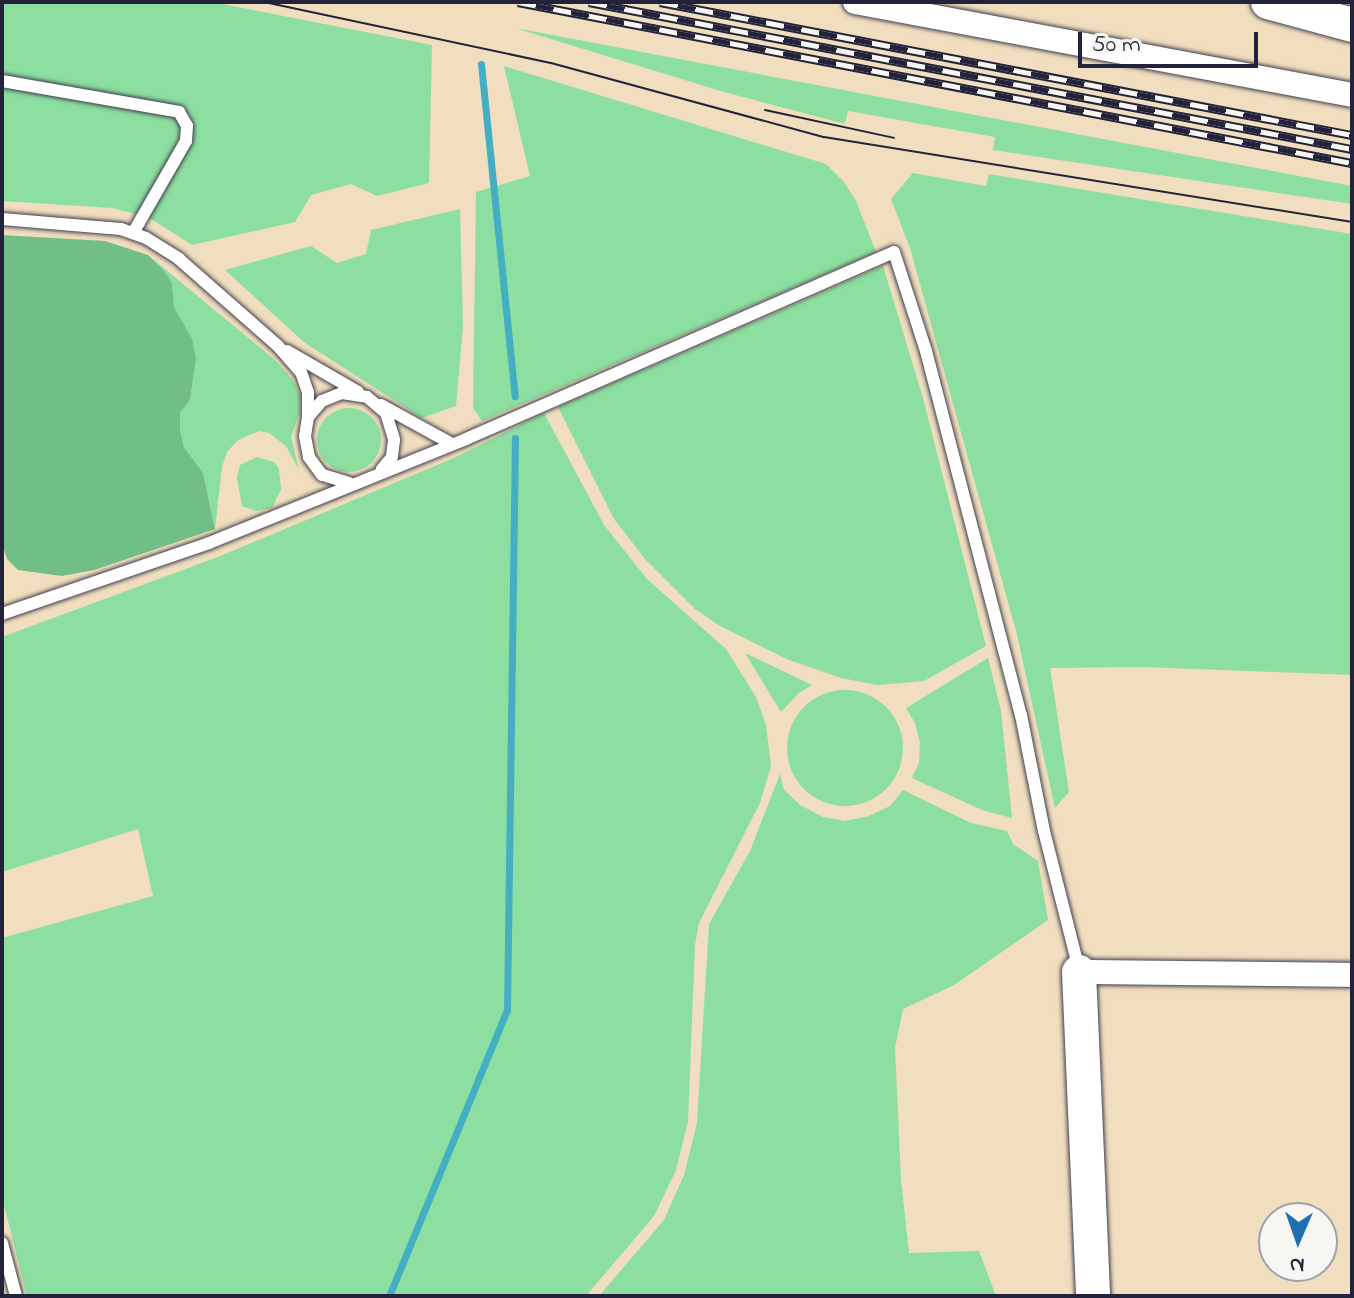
<!DOCTYPE html>
<html>
<head>
<meta charset="utf-8">
<style>
  body { margin:0 }
  #map { position:relative; width:1354px; height:1298px; overflow:hidden; background:#f0debe; font-family:"Indie Flower",sans-serif }
  div>[style] { position:absolute }
  [style*='--x'] { left:calc(var(--x)*1px); top:calc(var(--y)*1px); width:calc(var(--w)*1px); rotate:calc(var(--a)*1deg) }
  .green>* { inset:0; background:#8cdfa0 }
  .round { border-radius:50% }
  .forest>* { inset:0; background:#71be86 }
  .stream>* { height:7px; margin:-3.5px; padding:0 3.5px; transform-origin:3.5px; border-radius:3.5px; background:#44aec3 }
  .roads { filter:drop-shadow(0 0 2px #413e4f) drop-shadow(0 0 2px #413e4f) }
  .lane>* { height:12px; margin:-6px; padding:0 6px; transform-origin:6px; border-radius:6px; background:#fff }
  .street>* { height:24px; margin:-12px; padding:0 12px; transform-origin:12px; border-radius:12px; background:#fff }
  .secondary>* { height:34px; margin:-17px; padding:0 17px; transform-origin:17px; border-radius:17px; background:#fff }
  .tram>* { height:2px; margin:-1px; padding:0 1px; transform-origin:1px; border-radius:1px; background:#22223b }
  .rail>* { height:9px; margin-top:-4.5px; transform-origin:0; background:repeating-linear-gradient(90deg,#f6f6f2 0 18px,#22223b 0 36px); box-sizing:border-box; border-block:2px solid #22223b }
  span { translate:-50% -50%; white-space:nowrap; text-align:center; line-height:1.15; -webkit-text-stroke:6px #f6f6f2; paint-order:stroke }
  .frame { position:absolute; inset:0; border:4px solid #22223b; pointer-events:none }
  .north { position:absolute; left:1258px; top:1202px; width:80px; height:80px; box-sizing:border-box; background:#f6f6f2; border:2px solid #a1a1a9; border-radius:50%; rotate:182deg; font-size:22px; font-weight:700; line-height:32px; text-align:center; color:#22223b }
  .north::after { content:''; display:block; margin:auto; width:28px; height:36px; background:#1f6fb2; clip-path:polygon(50% 0,100% 100%,50% 72%,0 100%) }
  .scale { position:absolute; left:1078px; top:32px; width:180px; height:36px; box-sizing:border-box; border:4px solid #22223b; border-top:0; padding-left:10px; font-size:24px; line-height:28px; white-space:nowrap; color:#22223b; -webkit-text-stroke:6px #f6f6f2; paint-order:stroke }
</style>
</head>
<body>
<div id="map">
  <div class="green">
    <div style="clip-path:polygon(2px 2px,212px 2px,432px 45px,429px 183px,377px 196px,351px 184px,311px 195px,295px 222px,192px 245px,148px 217px,112px 208px,2px 201px)"></div>
    <div style="clip-path:polygon(515px 28px,1352px 186px,1352px 204px,993px 150px,995px 137px,848px 111px,845px 124px,724px 92px)"></div>
    <div style="clip-path:polygon(504px 66px,826px 164px,844px 182px,856px 201px,876px 252px,482px 421px,473px 408px,476px 192px,530px 176px)"></div>
    <div style="clip-path:polygon(913px 173px,986px 186px,989px 174px,1352px 234px,1352px 675px,1145px 667px,1050px 668px,1069px 792px,1055px 808px,1017px 635px,910px 248px,891px 199px)"></div>
    <div style="clip-path:polygon(460px 209px,463px 326px,456px 406px,422px 418px,305px 343px,225px 270px,311px 246px,337px 263px,366px 254px,371px 230px)"></div>
    <div style="clip-path:polygon(148px 255px,275px 360px,293px 380px,300px 395px,300px 412px,291px 437px,299px 470px,286px 446px,269px 433px,259px 431px,238px 440px,227px 452px,222px 467px,215px 529px,203px 473px,184px 447px,180px 430px,180px 413px,190px 400px,196px 359px,174px 307px,172px 283px)"></div>
    <div style="clip-path:polygon(883px 266px,923px 398px,986px 646px,924px 681px,877px 685px,841px 678px,789px 660px,720px 626px,695px 609px,645px 559px,614px 519px,558px 407px)"></div>
    <div class="round" style="left:317px;top:408px;width:64px;height:64px"></div>
    <div style="clip-path:polygon(544px 413px,604px 525px,647px 579px,726px 649px,756px 697px,766px 725px,771px 766px,760px 803px,699px 923px,695px 945px,688px 1122px,676px 1170px,654px 1216px,586px 1296px,27px 1296px,2px 1197px,2px 938px,153px 896px,138px 829px,2px 872px,2px 637px,218px 557px,454px 458px)"></div>
    <div style="clip-path:polygon(257px 457px,274px 462px,279px 469px,281px 489px,272px 508px,256px 511px,242px 506px,237px 477px,240px 465px)"></div>
    <div style="clip-path:polygon(745px 653px,812px 685px,799px 693px,781px 712px)"></div>
    <div style="clip-path:polygon(988px 658px,1001px 711px,1012px 818px,982px 810px,912px 778px,919px 763px,920px 743px,915px 723px,906px 708px)"></div>
    <div class="round" style="left:787px;top:690px;width:116px;height:116px"></div>
    <div style="clip-path:polygon(780px 774px,784px 790px,800px 805px,823px 817px,845px 821px,869px 816px,890px 806px,903px 790px,971px 823px,1007px 831px,1013px 844px,1038px 861px,1048px 920px,954px 985px,903px 1009px,895px 1048px,901px 1180px,909px 1253px,979px 1251px,996px 1296px,599px 1296px,664px 1220px,684px 1175px,697px 1123px,709px 924px,750px 851px)"></div>
  </div>
  <div class="forest">
    <div style="clip-path:polygon(2px 235px,105px 241px,148px 255px,164px 271px,172px 283px,174px 307px,192px 339px,196px 359px,190px 400px,180px 413px,180px 430px,184px 447px,203px 473px,215px 529px,94px 570px,62px 576px,18px 570px,7px 559px,2px 543px)"></div>
  </div>
  <div class="stream">
    <div style="--x:481;--y:64;--w:334;--a:84.2"></div>
    <div style="--x:389;--y:1296;--w:309;--a:-67.6"></div>
    <div style="--x:507;--y:1010;--w:572;--a:-89.2"></div>
  </div>
  <div class="roads">
    <div class="lane">
      <div style="--x:2;--y:81;--w:180;--a:9.9"></div>
      <div style="--x:179;--y:112;--w:16;--a:60"></div>
      <div style="--x:187;--y:126;--w:15;--a:94"></div>
      <div style="--x:186;--y:141;--w:106;--a:119.9"></div>
      <div style="--x:2;--y:219;--w:119;--a:4.8"></div>
      <div style="--x:121;--y:229;--w:27;--a:20"></div>
      <div style="--x:146;--y:238;--w:39;--a:32"></div>
      <div style="--x:179;--y:259;--w:132;--a:41.3"></div>
      <div style="--x:278;--y:346;--w:35;--a:49"></div>
      <div style="--x:301;--y:372;--w:21;--a:71"></div>
      <div style="--x:308;--y:392;--w:25;--a:90"></div>
      <div style="--x:287;--y:351;--w:82;--a:30"></div>
      <div style="--x:381;--y:405;--w:81;--a:28.8"></div>
      <div style="--x:349;--y:483;--w:28;--a:-163"></div>
      <div style="--x:322;--y:475;--w:22;--a:-126"></div>
      <div style="--x:309;--y:457;--w:21;--a:-101"></div>
      <div style="--x:305;--y:436;--w:19;--a:-81"></div>
      <div style="--x:308;--y:417;--w:21;--a:-49"></div>
      <div style="--x:322;--y:401;--w:22;--a:-22"></div>
      <div style="--x:342;--y:393;--w:25;--a:9"></div>
      <div style="--x:367;--y:397;--w:25;--a:40"></div>
      <div style="--x:386;--y:413;--w:28;--a:73"></div>
      <div style="--x:394;--y:440;--w:17;--a:97"></div>
      <div style="--x:392;--y:457;--w:16;--a:130"></div>
      <div style="--x:2;--y:614;--w:219;--a:-18.9"></div>
      <div style="--x:209;--y:543;--w:277;--a:-22"></div>
      <div style="--x:466;--y:439;--w:467;--a:-23.6"></div>
      <div style="--x:894;--y:252;--w:104;--a:72.1"></div>
      <div style="--x:926;--y:351;--w:376;--a:75.4"></div>
      <div style="--x:1021;--y:715;--w:118;--a:78.8"></div>
      <div style="--x:1044;--y:831;--w:142;--a:75.8"></div>
      <div style="--x:2;--y:1243;--w:55;--a:75.2"></div>
    </div>
    <div class="street">
      <div style="--x:855;--y:2;--w:506;--a:10.6"></div>
      <div style="--x:1079;--y:972;--w:273;--a:0.6"></div>
    </div>
    <div class="secondary">
      <div style="--x:1268;--y:2;--w:87;--a:15.3"></div>
      <div style="--x:1079;--y:972;--w:324;--a:87.5"></div>
    </div>
  </div>
  <div class="tram">
    <div style="--x:264;--y:2;--w:293;--a:12"></div>
    <div style="--x:551;--y:63;--w:283;--a:15.2"></div>
    <div style="--x:824;--y:137;--w:535;--a:9.15"></div>
    <div style="--x:765;--y:110;--w:132;--a:12.2"></div>
  </div>
  <div class="rail">
    <div style="--x:518;--y:2;--w:849;--a:10.93"></div>
    <div style="--x:589;--y:2;--w:777;--a:10.91"></div>
    <div style="--x:660;--y:2;--w:705;--a:10.88"></div>
  </div>
  <div class="frame"></div>
  <div class="north">N</div>
  <div class="scale">50 m</div>
</div>
</body>
</html>
